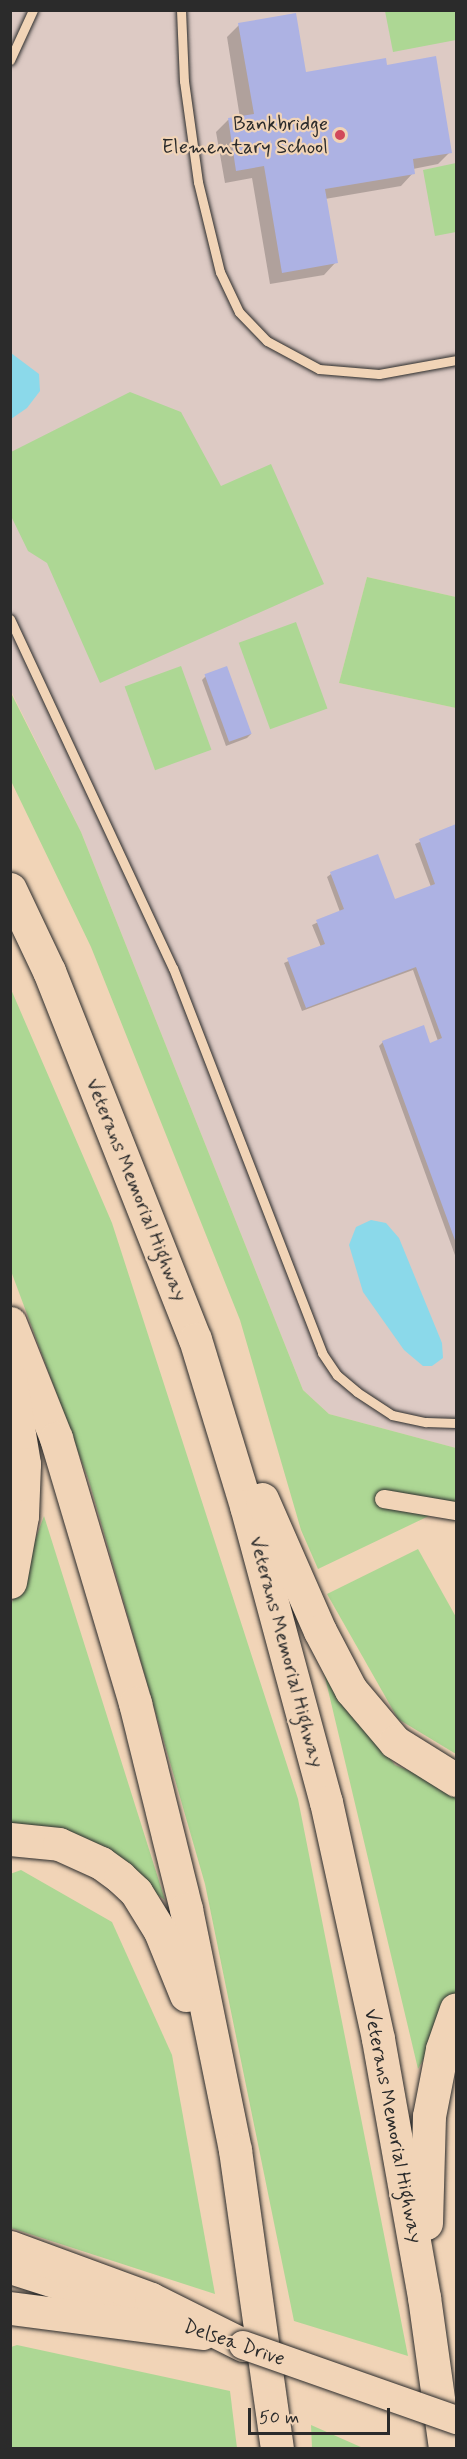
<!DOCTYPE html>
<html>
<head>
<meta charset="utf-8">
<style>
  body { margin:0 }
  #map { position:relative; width:467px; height:2459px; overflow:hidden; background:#f1d4b7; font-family:Mynerve,sans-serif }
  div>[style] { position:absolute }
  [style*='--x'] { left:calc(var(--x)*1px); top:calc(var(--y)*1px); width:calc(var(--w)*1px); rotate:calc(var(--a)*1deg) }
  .built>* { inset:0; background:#ddcac4 }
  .green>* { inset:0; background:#add794; transform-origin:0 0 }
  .water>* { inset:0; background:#8bd9ea }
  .shadow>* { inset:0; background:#0003 }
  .building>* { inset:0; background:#adb2e3; transform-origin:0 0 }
  .roads { filter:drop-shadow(0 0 2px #2b2b2b) drop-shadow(0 0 2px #2b2b2b) }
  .service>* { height:9px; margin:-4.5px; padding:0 4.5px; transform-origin:4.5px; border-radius:4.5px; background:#f1d4b7 }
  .minor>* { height:18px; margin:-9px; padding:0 9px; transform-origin:9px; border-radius:9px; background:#f1d4b7 }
  .primary>* { height:28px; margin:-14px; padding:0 14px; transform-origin:14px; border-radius:14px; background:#f1d4b7 }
  .motorway>* { height:33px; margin:-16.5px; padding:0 16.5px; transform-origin:16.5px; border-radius:16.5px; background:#f1d4b7 }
  .bridges { filter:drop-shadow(0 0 2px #2b2b2b) drop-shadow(0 0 2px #2b2b2b) }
  .primary-bridge>* { height:28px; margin:-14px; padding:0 14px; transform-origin:14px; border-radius:14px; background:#f1d4b7 }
  .dots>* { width:16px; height:16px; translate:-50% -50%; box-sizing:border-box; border:3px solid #f1d4b7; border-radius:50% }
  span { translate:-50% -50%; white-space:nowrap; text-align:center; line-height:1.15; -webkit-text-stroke:4.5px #f1d4b7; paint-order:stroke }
  .poi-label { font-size:20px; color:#2b2b2b }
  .right { translate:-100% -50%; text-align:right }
  .street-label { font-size:20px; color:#2b2b2b }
  .frame { position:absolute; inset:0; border:12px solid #2b2b2b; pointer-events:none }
  .scale { position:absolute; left:248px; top:2408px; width:142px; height:27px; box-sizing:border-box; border:3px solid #2b2b2b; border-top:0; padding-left:8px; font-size:18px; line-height:21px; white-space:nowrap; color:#2b2b2b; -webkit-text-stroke:4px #f1d4b7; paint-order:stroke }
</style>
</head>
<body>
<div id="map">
  <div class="built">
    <div style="clip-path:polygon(11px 11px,456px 11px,456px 597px,367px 577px,339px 683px,456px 708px,456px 1448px,329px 1414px,303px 1390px,81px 832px,11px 691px)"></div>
  </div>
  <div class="green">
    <div style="clip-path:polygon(385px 11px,456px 11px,456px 40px,393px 52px)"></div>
    <div style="clip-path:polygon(456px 163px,456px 232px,435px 236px,423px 170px)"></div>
    <div style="clip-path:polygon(130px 392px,181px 412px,221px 486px,271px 464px,324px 584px,100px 683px,47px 563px,28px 551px,11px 516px,11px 452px)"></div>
    <div style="clip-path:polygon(367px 577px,456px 597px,456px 708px,339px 683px)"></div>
    <div style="left:296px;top:622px;width:92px;height:61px;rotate:70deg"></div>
    <div style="left:181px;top:666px;width:89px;height:60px;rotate:70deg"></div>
    <div style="clip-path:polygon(10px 691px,81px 832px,303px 1390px,329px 1414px,456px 1448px,456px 1503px,318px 1569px,301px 1530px,240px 1320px,91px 947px,11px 781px)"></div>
    <div style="clip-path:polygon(10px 987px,112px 1223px,298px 1799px,408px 2356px,294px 2321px,205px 1884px,89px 1481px,11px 1271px)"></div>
    <div style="clip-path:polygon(44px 1516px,165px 1900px,62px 1829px,11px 1829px,10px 1608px)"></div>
    <div style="clip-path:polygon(418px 1549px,456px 1617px,456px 1754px,398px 1719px,327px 1594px)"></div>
    <div style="clip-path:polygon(324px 1673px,395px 1765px,456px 1789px,456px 2002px,418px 2069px)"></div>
    <div style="clip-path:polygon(21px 1870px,112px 1922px,172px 2055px,215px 2294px,11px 2228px,10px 1874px)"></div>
    <div style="clip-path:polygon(17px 2345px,230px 2391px,237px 2448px,11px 2448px,11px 2347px)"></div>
    <div style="clip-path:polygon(311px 2425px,363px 2448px,312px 2448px)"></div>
  </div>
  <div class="water">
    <div style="clip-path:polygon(11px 353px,39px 374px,40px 391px,27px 408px,11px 419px)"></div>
    <div style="clip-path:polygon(371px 1220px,386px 1223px,399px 1238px,442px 1343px,443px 1358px,432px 1366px,423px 1366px,404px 1350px,363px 1292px,349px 1245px,356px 1227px)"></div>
  </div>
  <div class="shadow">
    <div style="clip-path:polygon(239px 25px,305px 74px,386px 66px,450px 152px,438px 164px,413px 169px,413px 173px,401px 186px,325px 199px,336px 262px,324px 275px,270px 284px,252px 178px,225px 183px,216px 132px,228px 120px,240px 118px,227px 37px)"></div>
    <div style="clip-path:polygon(206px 676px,251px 734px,247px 738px,226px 746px,202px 680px)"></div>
    <div style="clip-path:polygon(456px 826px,456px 1258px,379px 1046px,383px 1042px,429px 1045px,438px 1041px,413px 970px,302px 1011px,284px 963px,321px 947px,312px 925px,340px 912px,327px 877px,331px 874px,394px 901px,431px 887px,415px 844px)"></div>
  </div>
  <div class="building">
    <div style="clip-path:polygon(296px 13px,306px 72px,386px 58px,387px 65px,436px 56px,452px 153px,413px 159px,415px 174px,325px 189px,338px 263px,282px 273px,264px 166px,236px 171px,228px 118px,254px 114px,238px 23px)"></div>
    <div style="left:227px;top:666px;width:72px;height:24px;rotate:70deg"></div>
    <div style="clip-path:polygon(456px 824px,456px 1243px,382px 1041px,424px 1025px,430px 1043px,442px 1038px,416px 967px,306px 1008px,287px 958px,325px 944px,316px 920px,344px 909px,330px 872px,378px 854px,395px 899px,435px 884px,419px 839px)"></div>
  </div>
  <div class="roads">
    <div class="service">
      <div style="--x:181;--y:10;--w:71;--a:87.6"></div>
      <div style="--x:184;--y:81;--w:102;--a:82.1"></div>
      <div style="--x:198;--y:182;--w:93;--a:76.3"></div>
      <div style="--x:220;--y:272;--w:44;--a:64.6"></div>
      <div style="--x:239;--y:312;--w:40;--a:46"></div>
      <div style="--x:267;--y:341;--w:59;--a:28.3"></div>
      <div style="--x:319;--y:369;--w:60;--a:4.8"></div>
      <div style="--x:379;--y:374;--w:78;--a:-10.3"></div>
      <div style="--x:10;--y:60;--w:55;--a:-65.3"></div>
      <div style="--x:10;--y:619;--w:385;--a:65"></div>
      <div style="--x:173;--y:968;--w:413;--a:68.8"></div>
      <div style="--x:322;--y:1353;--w:27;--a:56"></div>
      <div style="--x:337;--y:1375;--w:26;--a:40"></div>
      <div style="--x:357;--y:1392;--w:42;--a:33.3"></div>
      <div style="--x:392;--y:1415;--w:35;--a:12"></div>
      <div style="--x:426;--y:1422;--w:30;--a:2"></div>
    </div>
    <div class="minor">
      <div style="--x:384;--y:1499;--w:73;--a:9.5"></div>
    </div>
    <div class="primary">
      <div style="--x:10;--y:2270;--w:151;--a:17.7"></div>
    </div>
    <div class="motorway">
      <div style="--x:10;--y:889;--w:91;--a:64.6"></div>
      <div style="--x:49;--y:971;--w:396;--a:68.4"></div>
      <div style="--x:195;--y:1339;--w:175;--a:73"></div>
      <div style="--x:246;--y:1506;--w:307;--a:74.9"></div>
      <div style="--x:326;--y:1802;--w:243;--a:77.6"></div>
      <div style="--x:378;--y:2039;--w:262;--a:79.9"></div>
      <div style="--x:424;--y:2297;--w:152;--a:82.1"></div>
      <div style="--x:10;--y:1323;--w:124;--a:68.2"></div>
      <div style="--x:56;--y:1438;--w:277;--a:73.4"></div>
      <div style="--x:135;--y:1703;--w:212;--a:76.1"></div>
      <div style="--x:186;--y:1909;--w:246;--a:78.5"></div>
      <div style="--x:235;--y:2150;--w:301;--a:82"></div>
      <div style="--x:10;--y:1379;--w:86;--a:80.6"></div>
      <div style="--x:24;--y:1464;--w:52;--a:92.2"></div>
      <div style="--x:22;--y:1516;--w:67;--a:100.3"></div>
      <div style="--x:262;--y:1499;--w:144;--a:66.3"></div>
      <div style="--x:320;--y:1631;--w:67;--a:62.3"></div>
      <div style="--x:351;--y:1690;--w:68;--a:49.8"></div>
      <div style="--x:395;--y:1742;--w:72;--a:31.9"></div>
      <div style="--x:10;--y:1839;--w:49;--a:5.8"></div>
      <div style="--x:59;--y:1844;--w:46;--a:24.3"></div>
      <div style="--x:101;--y:1863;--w:24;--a:36"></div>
      <div style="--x:120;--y:1877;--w:22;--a:43"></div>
      <div style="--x:136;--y:1892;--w:46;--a:58.4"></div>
      <div style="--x:160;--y:1931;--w:69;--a:67.9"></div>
      <div style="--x:426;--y:2223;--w:107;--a:-88.4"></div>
      <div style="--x:429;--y:2116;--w:68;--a:-79"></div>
      <div style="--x:442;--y:2049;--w:42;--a:-70.7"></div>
      <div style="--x:10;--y:2247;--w:150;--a:20.2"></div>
      <div style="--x:151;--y:2299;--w:103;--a:26.6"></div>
      <div style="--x:10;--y:2308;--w:194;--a:7.4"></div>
    </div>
  </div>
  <div class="bridges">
    <div class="primary-bridge">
      <div style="--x:243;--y:2345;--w:226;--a:19.4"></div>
    </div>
  </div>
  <div class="dots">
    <div style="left:340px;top:135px;background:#d1495b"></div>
  </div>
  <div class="poi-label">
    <span class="right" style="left:328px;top:136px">Bankbridge<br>Elementary School</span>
  </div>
  <div class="street-label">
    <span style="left:136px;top:1190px;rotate:68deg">Veterans Memorial Highway</span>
    <span style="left:286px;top:1652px;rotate:75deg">Veterans Memorial Highway</span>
    <span style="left:393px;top:2126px;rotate:79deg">Veterans Memorial Highway</span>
    <span style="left:234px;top:2343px;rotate:19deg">Delsea Drive</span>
  </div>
  <div class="frame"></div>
  <div class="scale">50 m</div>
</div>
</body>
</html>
